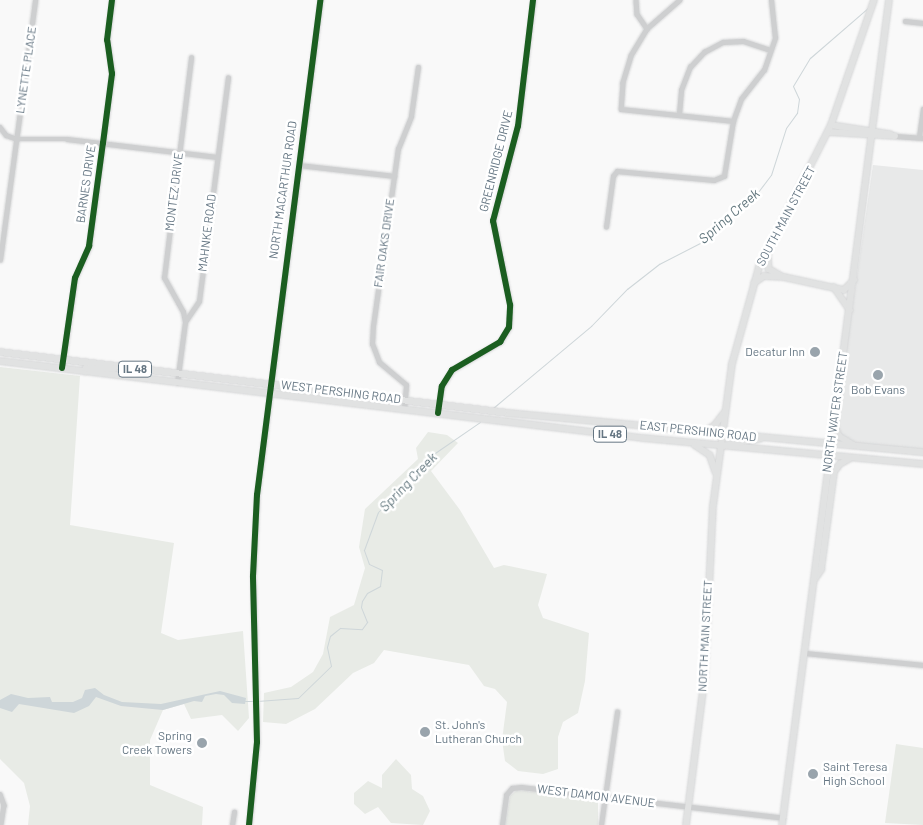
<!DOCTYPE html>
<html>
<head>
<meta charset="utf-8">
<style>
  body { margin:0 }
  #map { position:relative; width:923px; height:825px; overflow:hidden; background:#f9f9f9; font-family:Barlow,sans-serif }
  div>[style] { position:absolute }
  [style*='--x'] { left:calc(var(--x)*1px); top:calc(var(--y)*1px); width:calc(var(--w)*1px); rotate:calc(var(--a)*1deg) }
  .built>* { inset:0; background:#e8e9e9 }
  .green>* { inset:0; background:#e8ebe6 }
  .water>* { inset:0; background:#ced6d9 }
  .stream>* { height:1px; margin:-0.5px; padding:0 0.5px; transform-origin:0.5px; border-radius:0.5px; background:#ced6d9 }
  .roads { filter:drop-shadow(0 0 1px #d5d6d7) drop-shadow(0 0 1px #d5d6d7) }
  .minor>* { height:4.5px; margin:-2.25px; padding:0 2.25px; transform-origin:2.25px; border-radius:2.25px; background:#cecfd0 }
  .major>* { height:5.5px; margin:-2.75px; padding:0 2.75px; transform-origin:2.75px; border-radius:2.75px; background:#e1e2e2 }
  .cycleway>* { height:6px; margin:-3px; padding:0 3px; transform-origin:3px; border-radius:3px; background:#1b5e20 }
  .dots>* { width:14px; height:14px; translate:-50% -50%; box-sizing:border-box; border:2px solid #fff; border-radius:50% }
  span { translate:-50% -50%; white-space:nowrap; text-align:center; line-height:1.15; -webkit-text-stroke:5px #fff; paint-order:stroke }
  .shield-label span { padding:1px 4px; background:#fff; border:1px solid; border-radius:4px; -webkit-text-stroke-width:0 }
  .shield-label { font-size:11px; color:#657683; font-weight:700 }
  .street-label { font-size:12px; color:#657683 }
  .poi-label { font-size:12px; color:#657683 }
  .right { translate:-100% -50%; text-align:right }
  .left { translate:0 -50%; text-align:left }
  .water-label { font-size:14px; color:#60757c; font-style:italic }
</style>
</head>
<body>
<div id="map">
  <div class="built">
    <div style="clip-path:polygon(873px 165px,923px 170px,923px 450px,833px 442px)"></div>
  </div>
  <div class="green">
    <div style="clip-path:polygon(0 367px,80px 376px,70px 525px,174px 543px,161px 633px,178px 640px,243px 631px,249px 718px,238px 731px,222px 715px,191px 719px,184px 704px,163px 710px,150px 740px,150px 785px,203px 807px,202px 825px,28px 825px,30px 806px,24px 783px,0 759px)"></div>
    <div style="clip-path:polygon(428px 432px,447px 435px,458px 443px,431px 471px,460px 510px,494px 568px,504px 565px,547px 574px,538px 605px,543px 618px,589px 633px,585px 681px,578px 713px,563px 722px,558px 737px,558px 769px,543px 774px,518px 771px,505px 761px,502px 740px,507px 702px,495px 689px,484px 686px,469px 665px,384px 650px,374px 663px,353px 673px,315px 709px,286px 724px,263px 722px,264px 693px,291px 687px,313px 672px,323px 654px,330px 617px,354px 605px,365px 568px,359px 547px,365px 509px,418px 459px,416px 448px)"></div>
    <div style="clip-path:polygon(896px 744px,923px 748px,923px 825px,885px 823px)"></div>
    <div style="clip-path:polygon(396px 759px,411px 775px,412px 789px,423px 796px,430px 811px,423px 825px,391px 823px,378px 807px,365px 814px,354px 804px,354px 793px,368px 781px,382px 788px,382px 775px)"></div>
    <div style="clip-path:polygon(517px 790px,598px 799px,598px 825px,505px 825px,510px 796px)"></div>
  </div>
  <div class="water">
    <div style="clip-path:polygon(95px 688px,104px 695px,122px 702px,161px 704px,220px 691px,246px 698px,245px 704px,232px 703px,224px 695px,216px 694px,205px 696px,202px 702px,194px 701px,163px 710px,121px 706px,96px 697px,89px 706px,74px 713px,19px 704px,12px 712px,0 708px,0 700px,11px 694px,28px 698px,50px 697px,52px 702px,73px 702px,82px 698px,85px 690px)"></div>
  </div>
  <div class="stream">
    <div style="--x:493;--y:408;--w:128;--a:-39.9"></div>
    <div style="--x:591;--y:326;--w:52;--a:-45.8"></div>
    <div style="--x:627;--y:289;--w:41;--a:-38"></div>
    <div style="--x:659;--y:264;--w:46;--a:-27.1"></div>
    <div style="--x:700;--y:243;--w:77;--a:-41.3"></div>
    <div style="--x:758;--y:192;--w:21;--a:-53"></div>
    <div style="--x:771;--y:175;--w:49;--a:-72.3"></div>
    <div style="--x:786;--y:128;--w:19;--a:-54"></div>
    <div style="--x:797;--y:113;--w:14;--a:-82"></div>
    <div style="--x:799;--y:99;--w:14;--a:-115"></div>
    <div style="--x:793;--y:86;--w:33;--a:-59"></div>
    <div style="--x:810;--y:58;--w:79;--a:-40.9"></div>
    <div style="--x:245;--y:701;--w:8;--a:0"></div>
    <div style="--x:257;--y:701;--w:41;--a:-4.2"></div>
    <div style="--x:298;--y:698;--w:46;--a:-44.1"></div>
    <div style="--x:331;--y:666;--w:19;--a:-102"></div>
    <div style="--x:327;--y:647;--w:11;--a:-75"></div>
    <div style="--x:330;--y:636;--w:13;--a:-39"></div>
    <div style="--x:340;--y:628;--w:22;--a:3"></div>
    <div style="--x:362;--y:629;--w:9;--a:-54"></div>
    <div style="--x:367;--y:622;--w:16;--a:-112"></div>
    <div style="--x:361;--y:607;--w:6;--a:-81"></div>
    <div style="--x:362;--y:601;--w:9;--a:-58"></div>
    <div style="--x:367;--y:593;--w:15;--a:-28"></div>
    <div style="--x:380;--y:586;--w:16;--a:-83"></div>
    <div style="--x:382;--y:570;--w:14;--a:-155"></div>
    <div style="--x:369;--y:564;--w:15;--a:-110"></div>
    <div style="--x:364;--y:550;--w:40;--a:-69.8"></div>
    <div style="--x:378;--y:512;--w:50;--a:-43.4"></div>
    <div style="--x:414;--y:478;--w:29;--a:-52"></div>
    <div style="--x:432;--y:455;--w:58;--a:-34.5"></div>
  </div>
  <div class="roads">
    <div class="minor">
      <div style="--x:636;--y:0;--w:14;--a:86"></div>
      <div style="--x:637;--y:14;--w:18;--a:56"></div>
      <div style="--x:680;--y:0;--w:44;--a:138.7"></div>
      <div style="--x:647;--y:29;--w:31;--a:121"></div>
      <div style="--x:631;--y:56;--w:28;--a:107"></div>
      <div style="--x:623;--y:83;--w:26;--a:94"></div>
      <div style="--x:621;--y:109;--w:113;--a:6.1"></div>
      <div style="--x:905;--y:21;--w:18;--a:6"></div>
      <div style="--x:679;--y:114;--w:24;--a:-85"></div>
      <div style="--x:681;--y:90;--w:25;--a:-69"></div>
      <div style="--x:690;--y:67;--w:21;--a:-47"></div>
      <div style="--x:704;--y:52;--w:21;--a:-28"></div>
      <div style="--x:723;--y:42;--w:20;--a:-3"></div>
      <div style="--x:743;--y:41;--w:28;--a:18"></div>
      <div style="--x:0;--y:127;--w:10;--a:53"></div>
      <div style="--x:6;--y:135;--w:12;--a:20"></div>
      <div style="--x:17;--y:139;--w:50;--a:0"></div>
      <div style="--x:67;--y:139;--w:151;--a:6.8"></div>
      <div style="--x:895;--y:136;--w:28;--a:4"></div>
      <div style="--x:919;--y:137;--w:28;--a:-82"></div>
      <div style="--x:299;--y:165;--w:96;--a:6.6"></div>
      <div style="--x:606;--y:227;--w:51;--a:-82.2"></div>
      <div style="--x:613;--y:176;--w:6;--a:-51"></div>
      <div style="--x:617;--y:171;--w:97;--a:5.3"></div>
      <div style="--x:714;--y:180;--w:11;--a:-22"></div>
      <div style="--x:724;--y:176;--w:56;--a:-80.7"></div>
      <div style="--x:733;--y:121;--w:23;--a:-70"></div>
      <div style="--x:741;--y:99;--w:37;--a:-52"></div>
      <div style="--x:764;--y:70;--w:34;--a:-71"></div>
      <div style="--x:775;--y:38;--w:38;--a:-96"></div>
      <div style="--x:0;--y:260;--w:262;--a:-82.3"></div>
      <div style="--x:185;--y:322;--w:10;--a:-101"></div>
      <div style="--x:183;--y:312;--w:39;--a:-119"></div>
      <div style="--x:164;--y:278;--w:222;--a:-83"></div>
      <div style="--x:62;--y:368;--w:91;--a:-81.8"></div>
      <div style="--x:75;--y:278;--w:35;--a:-66"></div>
      <div style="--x:89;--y:246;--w:104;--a:-82.3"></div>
      <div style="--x:103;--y:143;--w:70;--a:-82.6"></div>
      <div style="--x:112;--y:74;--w:34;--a:-98"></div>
      <div style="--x:107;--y:40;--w:40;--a:-82.9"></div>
      <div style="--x:177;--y:383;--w:62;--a:-82.5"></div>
      <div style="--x:185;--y:322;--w:25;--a:-56"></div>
      <div style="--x:199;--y:301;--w:225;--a:-82.6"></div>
      <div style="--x:404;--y:409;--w:24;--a:-85"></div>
      <div style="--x:406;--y:385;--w:35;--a:-140"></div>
      <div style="--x:379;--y:362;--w:19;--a:-111"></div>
      <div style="--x:372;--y:344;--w:18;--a:-87"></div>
      <div style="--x:373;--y:326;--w:179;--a:-82"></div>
      <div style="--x:398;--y:149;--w:35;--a:-68"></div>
      <div style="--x:411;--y:116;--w:49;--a:-81.9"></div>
      <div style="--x:438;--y:413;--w:27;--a:-82"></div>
      <div style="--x:442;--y:386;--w:19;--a:-58"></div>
      <div style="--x:452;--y:370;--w:56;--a:-30.3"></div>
      <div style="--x:500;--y:342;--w:17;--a:-59"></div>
      <div style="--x:509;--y:327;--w:22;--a:-87"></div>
      <div style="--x:510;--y:305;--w:86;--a:-101.4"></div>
      <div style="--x:493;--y:221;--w:98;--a:-75.3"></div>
      <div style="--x:518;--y:126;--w:127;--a:-83.2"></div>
      <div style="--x:805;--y:653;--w:119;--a:5.8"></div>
      <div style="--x:0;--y:794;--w:12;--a:70"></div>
      <div style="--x:4;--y:805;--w:20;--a:99"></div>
      <div style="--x:232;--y:825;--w:13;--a:-81"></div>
      <div style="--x:249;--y:825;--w:83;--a:-84.5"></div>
      <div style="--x:257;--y:742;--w:166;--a:-91.4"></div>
      <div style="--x:253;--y:576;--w:81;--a:-87.2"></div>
      <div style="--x:257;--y:495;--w:499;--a:-82.7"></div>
      <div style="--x:502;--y:825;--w:30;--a:-82"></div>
      <div style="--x:506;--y:795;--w:9;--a:-49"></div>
      <div style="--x:512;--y:788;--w:9;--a:-6"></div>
      <div style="--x:521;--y:787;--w:264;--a:6.7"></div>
      <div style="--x:601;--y:825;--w:114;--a:-81.9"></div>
    </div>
    <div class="major">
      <div style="--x:831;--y:125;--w:60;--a:8.7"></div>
      <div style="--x:828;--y:132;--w:67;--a:3.4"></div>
      <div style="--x:768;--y:250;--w:19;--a:87"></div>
      <div style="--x:769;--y:269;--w:14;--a:30"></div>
      <div style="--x:754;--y:283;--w:12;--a:-35"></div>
      <div style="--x:764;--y:276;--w:20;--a:3"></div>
      <div style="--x:784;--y:277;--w:61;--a:12.2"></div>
      <div style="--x:844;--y:290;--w:14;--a:-45"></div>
      <div style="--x:834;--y:287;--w:28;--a:55"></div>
      <div style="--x:0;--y:352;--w:513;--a:6.83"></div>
      <div style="--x:509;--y:413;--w:416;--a:5.4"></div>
      <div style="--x:0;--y:361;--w:648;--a:6.83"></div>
      <div style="--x:643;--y:438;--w:281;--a:5.3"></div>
      <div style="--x:85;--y:372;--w:4;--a:-76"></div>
      <div style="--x:86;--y:368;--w:28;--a:2"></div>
      <div style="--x:834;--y:424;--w:13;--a:67"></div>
      <div style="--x:839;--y:436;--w:17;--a:31"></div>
      <div style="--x:705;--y:432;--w:12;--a:-35"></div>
      <div style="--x:715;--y:425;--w:15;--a:-53"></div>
      <div style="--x:695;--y:445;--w:18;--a:34"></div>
      <div style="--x:710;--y:455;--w:18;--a:71"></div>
      <div style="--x:723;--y:446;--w:38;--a:-11"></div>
      <div style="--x:815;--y:579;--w:11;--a:-56"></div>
      <div style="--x:821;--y:570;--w:99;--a:-82.4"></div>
      <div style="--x:834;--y:472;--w:10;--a:-53"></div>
      <div style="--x:840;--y:464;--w:10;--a:-29"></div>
      <div style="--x:686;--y:825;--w:152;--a:-82.8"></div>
      <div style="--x:705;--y:674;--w:168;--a:-87.3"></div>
      <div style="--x:713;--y:506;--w:143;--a:-82.4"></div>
      <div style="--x:732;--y:364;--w:101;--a:-74.4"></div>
      <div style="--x:759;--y:267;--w:159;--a:-63.1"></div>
      <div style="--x:831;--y:125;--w:132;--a:-71"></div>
      <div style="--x:782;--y:825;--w:832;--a:-82.61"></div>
    </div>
  </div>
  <div class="cycleway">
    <div style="--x:62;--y:368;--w:91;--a:-81.8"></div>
    <div style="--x:75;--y:278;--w:35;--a:-66"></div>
    <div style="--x:89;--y:246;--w:104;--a:-82.3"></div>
    <div style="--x:103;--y:143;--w:70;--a:-82.6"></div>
    <div style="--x:112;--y:74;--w:34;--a:-98"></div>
    <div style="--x:107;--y:40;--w:40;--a:-82.9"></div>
    <div style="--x:438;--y:413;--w:27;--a:-82"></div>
    <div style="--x:442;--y:386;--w:19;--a:-58"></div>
    <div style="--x:452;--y:370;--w:56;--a:-30.3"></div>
    <div style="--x:500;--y:342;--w:17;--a:-59"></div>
    <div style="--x:509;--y:327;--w:22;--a:-87"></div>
    <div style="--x:510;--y:305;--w:86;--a:-101.4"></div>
    <div style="--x:493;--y:221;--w:98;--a:-75.3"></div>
    <div style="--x:518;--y:126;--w:127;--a:-83.2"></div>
    <div style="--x:249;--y:825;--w:83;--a:-84.5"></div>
    <div style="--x:257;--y:742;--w:166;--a:-91.4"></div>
    <div style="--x:253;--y:576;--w:81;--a:-87.2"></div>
    <div style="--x:257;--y:495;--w:499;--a:-82.7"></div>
  </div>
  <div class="dots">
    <div style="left:815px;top:352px;background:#99a4ac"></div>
    <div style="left:878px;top:375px;background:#99a4ac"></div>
    <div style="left:425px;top:732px;background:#99a4ac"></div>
    <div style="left:202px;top:743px;background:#99a4ac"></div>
    <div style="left:813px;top:774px;background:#99a4ac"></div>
  </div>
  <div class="shield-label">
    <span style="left:135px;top:369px">IL 48</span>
    <span style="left:610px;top:434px">IL 48</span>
  </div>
  <div class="street-label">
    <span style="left:26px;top:70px;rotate:-82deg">LYNETTE PLACE</span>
    <span style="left:496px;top:161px;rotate:-76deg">GREENRIDGE DRIVE</span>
    <span style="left:86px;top:184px;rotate:-82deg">BARNES DRIVE</span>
    <span style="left:283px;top:190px;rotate:-82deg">NORTH MACARTHUR ROAD</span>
    <span style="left:174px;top:192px;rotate:-83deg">MONTEZ DRIVE</span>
    <span style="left:786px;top:216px;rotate:-62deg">SOUTH MAIN STREET</span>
    <span style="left:207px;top:233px;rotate:-83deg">MAHNKE ROAD</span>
    <span style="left:384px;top:243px;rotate:-82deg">FAIR OAKS DRIVE</span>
    <span style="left:341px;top:392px;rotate:7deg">WEST PERSHING ROAD</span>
    <span style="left:835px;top:412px;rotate:-82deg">NORTH WATER STREET</span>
    <span style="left:698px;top:431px;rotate:6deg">EAST PERSHING ROAD</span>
    <span style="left:705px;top:636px;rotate:-87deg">NORTH MAIN STREET</span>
    <span style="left:596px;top:796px;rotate:7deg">WEST DAMON AVENUE</span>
  </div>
  <div class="poi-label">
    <span class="right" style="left:805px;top:352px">Decatur Inn</span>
    <span style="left:878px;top:390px">Bob Evans</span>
    <span class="left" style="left:435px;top:732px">St. John's<br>Lutheran Church</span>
    <span class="right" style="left:192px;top:743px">Spring<br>Creek Towers</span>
    <span class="left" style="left:823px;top:774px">Saint Teresa<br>High School</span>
  </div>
  <div class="water-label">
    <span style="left:729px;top:216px;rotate:-41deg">Spring Creek</span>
    <span style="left:408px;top:482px;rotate:-46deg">Spring Creek</span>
  </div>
</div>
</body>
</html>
